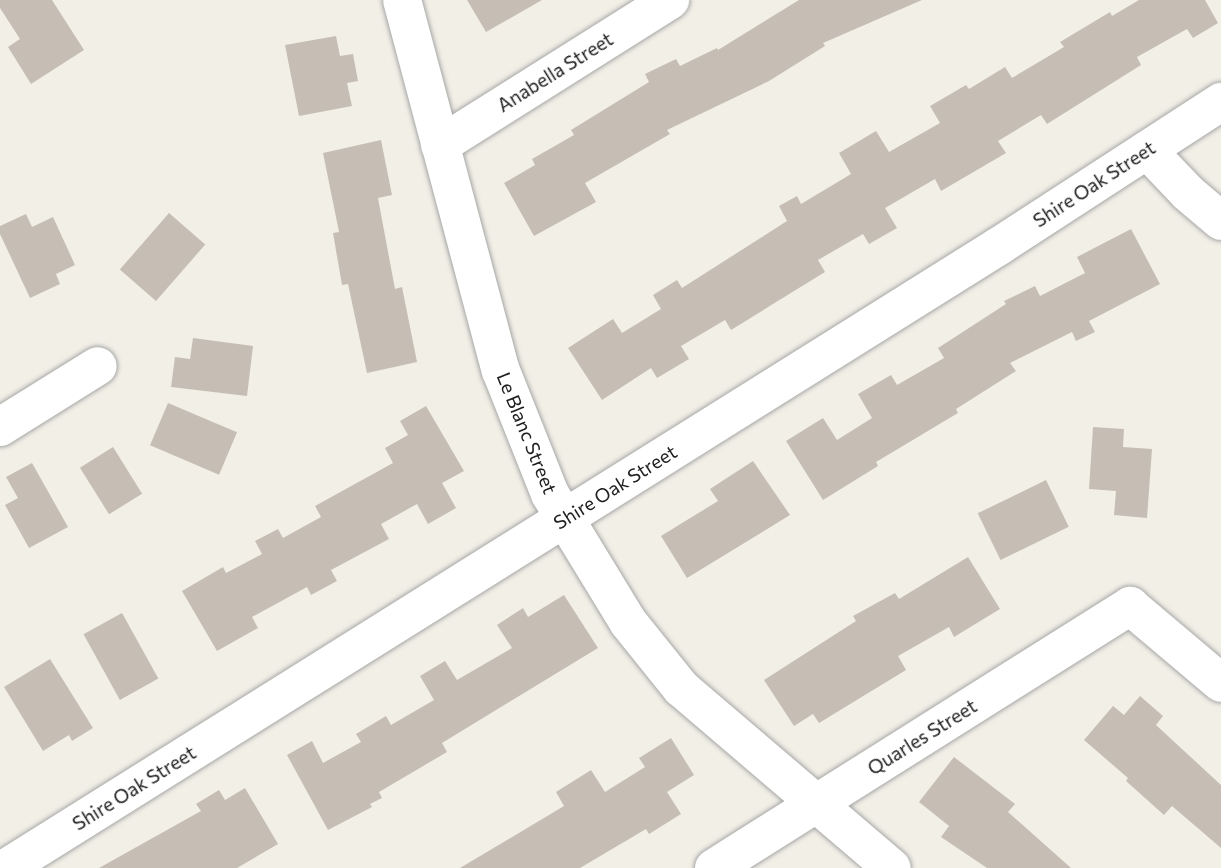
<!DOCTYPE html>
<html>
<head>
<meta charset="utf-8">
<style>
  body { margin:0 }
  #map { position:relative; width:1221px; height:868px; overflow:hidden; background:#f1efe6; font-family:Commissioner,sans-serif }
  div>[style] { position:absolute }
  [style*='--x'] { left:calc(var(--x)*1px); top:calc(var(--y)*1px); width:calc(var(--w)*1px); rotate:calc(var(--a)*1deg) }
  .building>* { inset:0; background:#c6beb5; transform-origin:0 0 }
  .roads { filter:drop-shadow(0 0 2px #a7a7a7) drop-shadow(0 0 2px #a7a7a7) }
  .minor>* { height:38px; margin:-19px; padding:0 19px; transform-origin:19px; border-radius:19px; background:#fff }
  span { translate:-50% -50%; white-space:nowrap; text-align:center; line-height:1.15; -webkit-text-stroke:5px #fff; paint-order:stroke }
  .street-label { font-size:19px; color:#202020 }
</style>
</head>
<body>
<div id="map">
  <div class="building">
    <div style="clip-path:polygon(0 0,52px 0,84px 50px,31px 84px,8px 47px,20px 39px,0 8px)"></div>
    <div style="clip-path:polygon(467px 0,542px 0,486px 32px)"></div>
    <div style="clip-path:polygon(799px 0,922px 0,823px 43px,825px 46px,769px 81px,667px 130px,670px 134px,585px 183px,596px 202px,534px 236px,504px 183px,535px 165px,532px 159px,574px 135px,571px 130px,649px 82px,645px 74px,676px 59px,680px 66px,717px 48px,718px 50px)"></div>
    <div style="clip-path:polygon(1139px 0,1205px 0,1218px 23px,1193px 38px,1187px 29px,1137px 57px,1141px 65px,1047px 124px,1041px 115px,998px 141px,1006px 153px,941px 191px,935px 179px,885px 208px,897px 228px,869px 244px,863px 234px,818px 260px,825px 272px,731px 330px,725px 320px,681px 346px,689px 359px,657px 378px,651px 368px,602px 400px,568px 348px,613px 319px,622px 333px,661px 309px,653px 295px,677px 280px,682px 288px,787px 221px,779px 206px,797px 196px,801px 204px,851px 174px,839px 153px,876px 131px,889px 152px,940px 123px,930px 106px,966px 85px,969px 89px,1005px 67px,1012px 78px,1064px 47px,1060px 42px,1110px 12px,1112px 16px)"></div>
    <div style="clip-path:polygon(336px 36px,340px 56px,353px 54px,358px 81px,347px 83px,352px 106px,299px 116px,285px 45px)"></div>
    <div style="clip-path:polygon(381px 140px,392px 195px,378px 198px,395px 289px,402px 287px,417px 362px,367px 373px,348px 284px,342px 285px,333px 233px,339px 232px,323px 153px)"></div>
    <div style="left:169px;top:213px;width:48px;height:75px;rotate:41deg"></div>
    <div style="clip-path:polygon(26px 214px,32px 227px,53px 217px,75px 265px,56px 274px,60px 284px,30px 298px,0 234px,0 226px)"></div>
    <div style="clip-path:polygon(1131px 229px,1160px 284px,1089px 321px,1095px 332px,1076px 341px,1072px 332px,1010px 363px,1016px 371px,956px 409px,958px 413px,876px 462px,878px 466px,823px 500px,786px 441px,823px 418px,837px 440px,872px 418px,858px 394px,891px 375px,897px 385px,944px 358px,938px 348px,1006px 304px,1004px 301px,1035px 286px,1040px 296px,1085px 273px,1077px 257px)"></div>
    <div style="clip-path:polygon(193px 338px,253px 346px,247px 396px,171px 387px,175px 357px,190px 359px)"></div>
    <div style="left:168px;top:403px;width:75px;height:46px;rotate:23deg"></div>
    <div style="clip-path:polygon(426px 406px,464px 471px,442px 483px,456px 508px,428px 524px,417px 504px,381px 524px,389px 539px,331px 570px,337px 581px,311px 595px,307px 587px,252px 617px,258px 628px,217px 651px,182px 591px,223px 567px,226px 573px,262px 554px,255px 541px,278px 529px,283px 538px,321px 517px,315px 506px,393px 463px,385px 448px,408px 435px,400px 421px)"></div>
    <div style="clip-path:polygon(1093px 427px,1124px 429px,1123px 447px,1152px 449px,1147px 518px,1114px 515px,1116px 491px,1089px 489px)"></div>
    <div style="left:113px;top:447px;width:55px;height:39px;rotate:58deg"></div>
    <div style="clip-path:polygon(753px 461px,790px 515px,687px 578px,661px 536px,718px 501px,710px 489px)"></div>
    <div style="clip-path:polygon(32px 463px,68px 527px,29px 548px,5px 505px,18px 498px,6px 477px)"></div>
    <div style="left:1046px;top:480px;width:52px;height:76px;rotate:64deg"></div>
    <div style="clip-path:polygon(968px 557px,1000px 609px,954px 637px,949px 627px,898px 656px,906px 670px,819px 723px,813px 714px,794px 726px,764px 680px,856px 621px,853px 616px,895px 593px,899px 599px)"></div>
    <div style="clip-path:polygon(564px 595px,598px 648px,442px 743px,447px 752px,379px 792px,382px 798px,370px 804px,372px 807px,328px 830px,287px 755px,312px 741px,323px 763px,361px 742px,356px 734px,386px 716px,391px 725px,434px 700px,420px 676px,445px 661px,457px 680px,512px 648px,497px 625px,523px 608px,528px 617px)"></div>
    <div style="left:122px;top:613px;width:75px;height:44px;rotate:61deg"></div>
    <div style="clip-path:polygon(50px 659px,93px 728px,72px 741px,69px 735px,43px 751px,4px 687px)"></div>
    <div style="clip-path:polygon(1140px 696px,1163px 716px,1156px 725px,1221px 785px,1221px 848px,1172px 806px,1164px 815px,1126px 781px,1128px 778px,1084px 740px,1113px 706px,1124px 715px)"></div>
    <div style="clip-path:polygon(671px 738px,694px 775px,667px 792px,681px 814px,649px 834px,646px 829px,580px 868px,460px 868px,564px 806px,556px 792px,591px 770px,605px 792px,645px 767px,639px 758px)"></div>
    <div style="clip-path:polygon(954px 757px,1015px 804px,1008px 812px,1071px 868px,987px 868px,941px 837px,949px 826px,919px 802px)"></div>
    <div style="clip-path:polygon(245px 788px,278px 844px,237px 868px,99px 868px,201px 811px,196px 804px,219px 790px,225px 800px)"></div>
  </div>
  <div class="roads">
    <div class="minor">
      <div style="--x:402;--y:0;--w:384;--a:75.1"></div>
      <div style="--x:501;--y:371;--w:132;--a:68.3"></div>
      <div style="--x:550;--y:494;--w:150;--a:58.6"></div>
      <div style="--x:628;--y:622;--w:85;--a:51.2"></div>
      <div style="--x:681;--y:688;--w:277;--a:40.5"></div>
      <div style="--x:440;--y:145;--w:272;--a:-32.2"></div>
      <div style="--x:1147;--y:150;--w:59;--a:46.4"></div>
      <div style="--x:1188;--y:193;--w:43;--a:40.3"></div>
      <div style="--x:0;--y:427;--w:115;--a:-31.9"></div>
      <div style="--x:6;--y:868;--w:1172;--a:-32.06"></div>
      <div style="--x:999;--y:246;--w:265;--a:-33"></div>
      <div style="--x:714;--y:868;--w:492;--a:-32.2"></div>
      <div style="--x:1130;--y:606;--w:119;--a:40.2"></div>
    </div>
  </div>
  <div class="street-label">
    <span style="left:555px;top:72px;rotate:-32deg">Anabella Street</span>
    <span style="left:1094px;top:184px;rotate:-33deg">Shire Oak Street</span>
    <span style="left:527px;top:433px;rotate:68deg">Le Blanc Street</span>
    <span style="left:615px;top:487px;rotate:-32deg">Shire Oak Street</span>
    <span style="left:922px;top:737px;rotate:-32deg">Quarles Street</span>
    <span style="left:134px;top:788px;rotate:-32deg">Shire Oak Street</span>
  </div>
</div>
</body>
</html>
